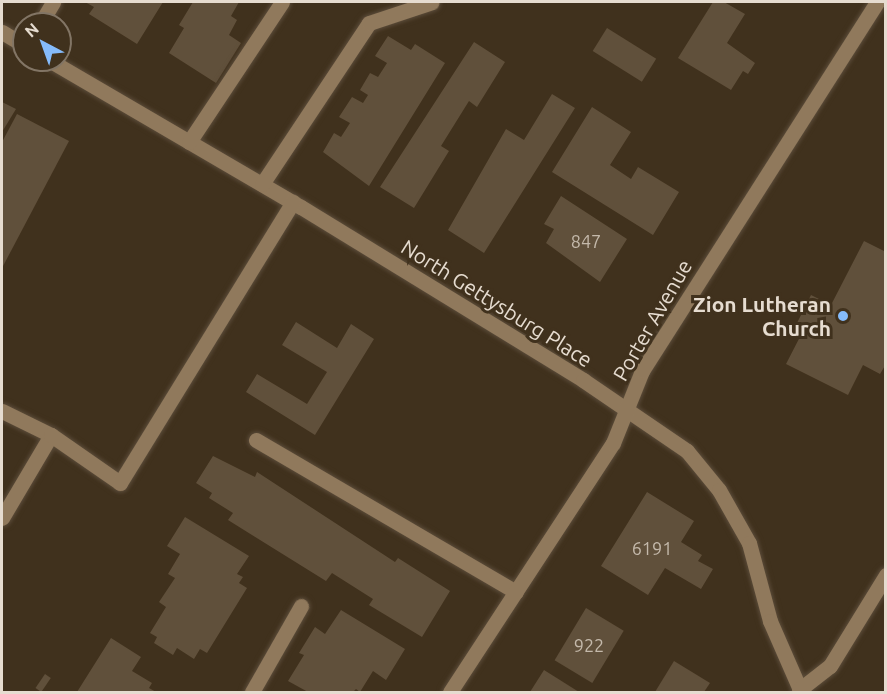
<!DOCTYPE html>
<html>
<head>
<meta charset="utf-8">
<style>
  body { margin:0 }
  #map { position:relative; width:887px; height:694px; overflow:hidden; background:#40311d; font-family:Ubuntu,sans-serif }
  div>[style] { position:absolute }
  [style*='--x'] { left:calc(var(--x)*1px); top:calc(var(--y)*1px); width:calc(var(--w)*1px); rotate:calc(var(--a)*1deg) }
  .building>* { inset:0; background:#60503b; transform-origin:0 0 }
  .roads { filter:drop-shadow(0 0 2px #5b4c3a) drop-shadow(0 0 2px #5b4c3a) }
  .minor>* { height:15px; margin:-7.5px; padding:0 7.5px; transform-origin:7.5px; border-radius:7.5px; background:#90795c }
  .dots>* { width:16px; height:16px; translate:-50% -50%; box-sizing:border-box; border:3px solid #40311d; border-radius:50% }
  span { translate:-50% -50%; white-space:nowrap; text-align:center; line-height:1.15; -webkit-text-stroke:6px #40311d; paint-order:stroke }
  .number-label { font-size:18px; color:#c4b9ab }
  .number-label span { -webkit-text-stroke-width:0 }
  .street-label { font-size:21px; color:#e6dcd0 }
  .poi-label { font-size:21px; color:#e6dcd0; font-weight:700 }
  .right { translate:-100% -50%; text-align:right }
  .frame { position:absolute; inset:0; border:3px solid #e6dcd0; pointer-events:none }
  .north { position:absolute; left:12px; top:12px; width:60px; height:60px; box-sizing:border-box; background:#40311d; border:2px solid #827565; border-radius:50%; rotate:319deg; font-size:16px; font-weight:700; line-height:24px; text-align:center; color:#e6dcd0 }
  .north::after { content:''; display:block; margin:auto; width:21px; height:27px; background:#85bbfb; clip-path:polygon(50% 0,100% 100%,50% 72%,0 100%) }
</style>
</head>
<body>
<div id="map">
  <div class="building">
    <div style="clip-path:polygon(85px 2px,163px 2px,137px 44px,89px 14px,94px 7px)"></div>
    <div style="clip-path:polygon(193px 2px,239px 2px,231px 16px,237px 20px,229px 35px,241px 43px,216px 83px,169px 53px,184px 28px,179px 25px)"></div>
    <div style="clip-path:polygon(713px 2px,724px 2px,745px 14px,727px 43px,755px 63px,748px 74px,743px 71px,731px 90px,678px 58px)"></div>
    <div style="left:607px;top:28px;width:58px;height:27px;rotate:32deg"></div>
    <div style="clip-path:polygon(388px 36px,411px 50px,415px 44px,445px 63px,369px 186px,323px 152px,334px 133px,341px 137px,350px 123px,339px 117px,352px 97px,363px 103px,368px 95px,360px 90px,370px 73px,378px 77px,387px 63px,375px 56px)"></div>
    <div style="clip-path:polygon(474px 42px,505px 62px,477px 107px,469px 101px,441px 146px,449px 151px,414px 208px,380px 187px)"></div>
    <div style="clip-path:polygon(552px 94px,575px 108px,484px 253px,448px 230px,506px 129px,524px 140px)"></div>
    <div style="clip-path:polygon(2px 102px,16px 109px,2px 132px)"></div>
    <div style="clip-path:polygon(592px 107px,631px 132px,610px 165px,631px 179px,638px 167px,679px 192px,653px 235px,552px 172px)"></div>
    <div style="clip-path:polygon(17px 114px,69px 141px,2px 268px,2px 142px)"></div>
    <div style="clip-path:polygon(561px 196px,627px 239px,600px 282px,546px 243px,554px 229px,544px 224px)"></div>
    <div style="clip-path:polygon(864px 241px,886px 252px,886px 364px,880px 374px,863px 365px,848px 395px,786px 364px,803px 331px,795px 327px,811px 295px,831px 305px)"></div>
    <div style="clip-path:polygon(296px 322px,337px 348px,351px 324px,374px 339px,315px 435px,246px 392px,257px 374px,307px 404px,327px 372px,282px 345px)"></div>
    <div style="clip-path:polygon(213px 456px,255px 477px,257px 472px,395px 562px,398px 558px,450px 591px,422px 637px,369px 605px,373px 599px,332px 573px,326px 581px,228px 520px,233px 513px,209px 498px,212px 493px,196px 483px)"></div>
    <div style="clip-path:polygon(647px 492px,694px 521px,681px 542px,702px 555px,698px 561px,713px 569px,701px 589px,665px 568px,648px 595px,601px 566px)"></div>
    <div style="clip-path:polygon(185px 517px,249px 556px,237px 574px,243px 577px,239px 583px,247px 588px,207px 653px,200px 649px,194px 659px,177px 648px,173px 655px,154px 643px,157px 637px,150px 633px,166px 607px,159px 602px,175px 578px,168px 574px,180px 554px,167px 546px)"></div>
    <div style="left:586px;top:608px;width:44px;height:61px;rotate:31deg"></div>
    <div style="clip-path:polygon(341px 610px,405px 649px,386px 680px,373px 671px,360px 692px,356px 689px,353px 692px,308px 692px,288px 681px,304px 655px,299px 653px,315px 627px,325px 634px)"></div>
    <div style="clip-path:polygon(111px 638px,141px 657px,132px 671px,152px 683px,149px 688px,156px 692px,77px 692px)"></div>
    <div style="clip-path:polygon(674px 661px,710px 683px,704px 692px,655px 692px)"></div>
    <div style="clip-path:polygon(544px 670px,579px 692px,530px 692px)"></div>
    <div style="left:45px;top:674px;width:7px;height:17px;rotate:34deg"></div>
  </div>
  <div class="roads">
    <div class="minor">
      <div style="--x:40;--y:24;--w:26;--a:-59"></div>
      <div style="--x:2;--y:32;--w:26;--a:31"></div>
      <div style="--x:49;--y:60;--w:292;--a:30.3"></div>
      <div style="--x:301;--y:207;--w:331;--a:31.5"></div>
      <div style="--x:583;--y:380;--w:126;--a:34.3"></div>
      <div style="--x:687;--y:451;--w:50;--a:50.6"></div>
      <div style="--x:719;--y:490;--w:61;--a:60.5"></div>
      <div style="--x:749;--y:543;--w:81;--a:74.9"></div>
      <div style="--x:770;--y:621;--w:77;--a:66.4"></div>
      <div style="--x:189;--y:142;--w:168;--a:-56.4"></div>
      <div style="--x:262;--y:184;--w:193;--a:-56.4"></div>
      <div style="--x:369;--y:23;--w:66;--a:-18.4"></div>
      <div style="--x:2;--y:411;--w:55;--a:26.1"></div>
      <div style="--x:51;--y:435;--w:96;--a:120.6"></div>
      <div style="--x:51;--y:435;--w:84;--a:34.8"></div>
      <div style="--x:120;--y:483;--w:330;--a:-58.4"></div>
      <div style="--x:256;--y:440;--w:301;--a:30.3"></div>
      <div style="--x:799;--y:690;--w:39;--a:-38"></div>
      <div style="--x:830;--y:666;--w:107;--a:-58.4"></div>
      <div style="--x:252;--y:692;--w:99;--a:-60.3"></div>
      <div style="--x:450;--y:692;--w:298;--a:-56.8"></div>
      <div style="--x:613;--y:443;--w:78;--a:-68.1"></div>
      <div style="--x:642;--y:371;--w:437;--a:-57.5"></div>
    </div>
  </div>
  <div class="dots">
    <div style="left:843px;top:316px;background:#85bbfb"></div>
  </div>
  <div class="number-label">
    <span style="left:586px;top:241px">847</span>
    <span style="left:652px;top:548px">6191</span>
    <span style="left:589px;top:645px">922</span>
  </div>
  <div class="street-label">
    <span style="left:497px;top:303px;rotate:32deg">North Gettysburg Place</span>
    <span style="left:652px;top:320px;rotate:-60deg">Porter Avenue</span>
  </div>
  <div class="poi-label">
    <span class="right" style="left:831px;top:316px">Zion Lutheran<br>Church</span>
  </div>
  <div class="frame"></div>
  <div class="north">N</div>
</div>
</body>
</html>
